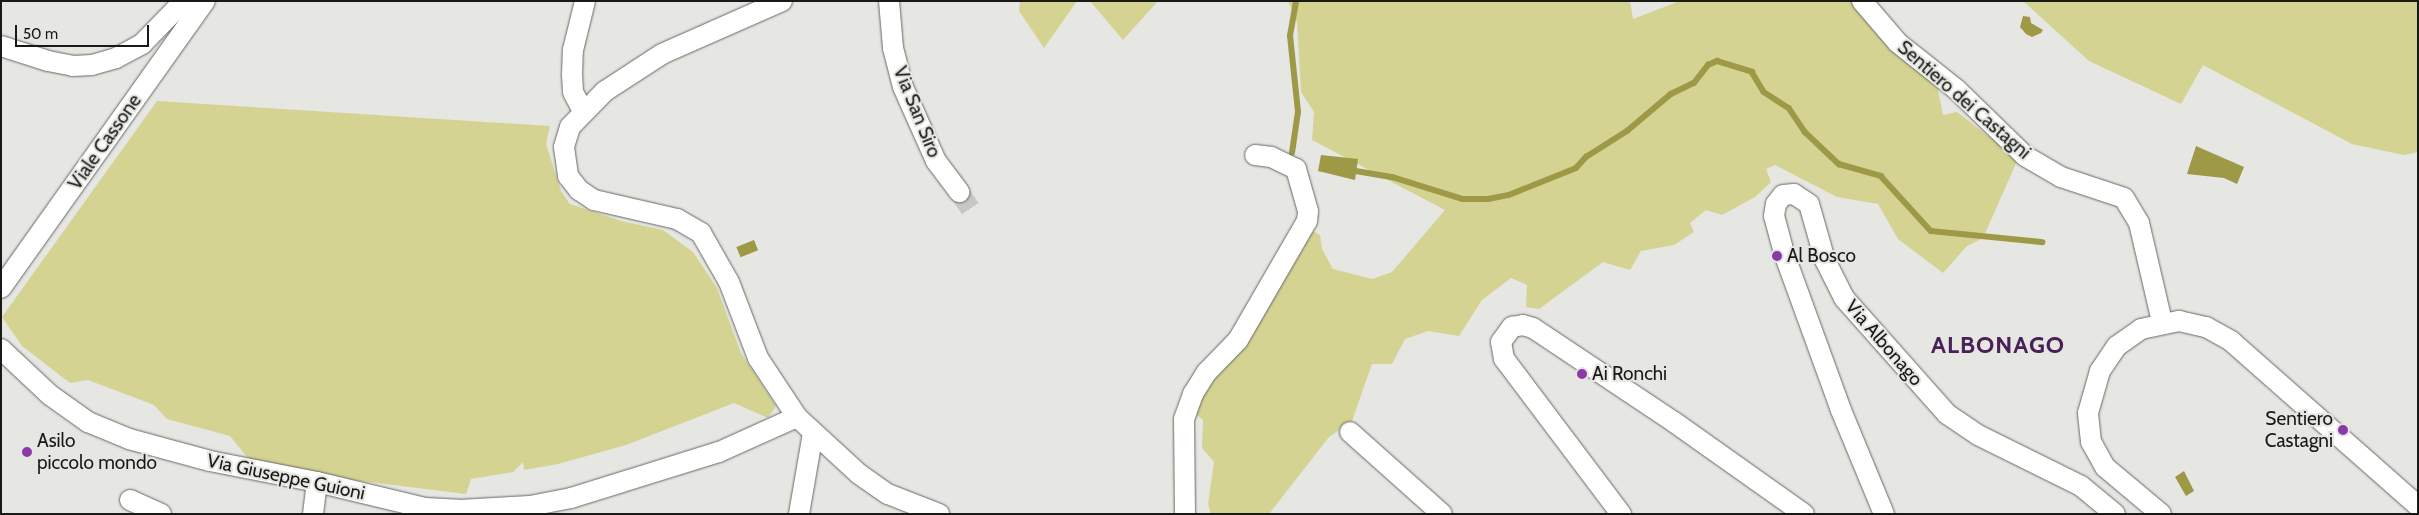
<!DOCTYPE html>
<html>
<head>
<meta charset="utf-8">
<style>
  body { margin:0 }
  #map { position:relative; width:2419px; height:515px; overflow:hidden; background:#e6e6e3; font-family:Cabin,sans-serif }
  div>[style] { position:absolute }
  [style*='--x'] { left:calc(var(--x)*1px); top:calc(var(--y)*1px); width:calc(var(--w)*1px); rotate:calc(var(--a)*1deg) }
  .green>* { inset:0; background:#d5d392 }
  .water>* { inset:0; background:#9d9946; transform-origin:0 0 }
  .stream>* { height:5.5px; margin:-2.75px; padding:0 2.75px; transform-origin:2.75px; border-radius:2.75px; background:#9d9946 }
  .minor-tunnel>* { height:20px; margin-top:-10px; transform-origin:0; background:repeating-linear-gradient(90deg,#c7c7c4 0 20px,transparent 0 30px) }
  .roads { filter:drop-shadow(0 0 1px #676764) drop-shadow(0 0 1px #676764) }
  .minor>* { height:20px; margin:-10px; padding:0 10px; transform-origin:10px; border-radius:10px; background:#fff }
  .dots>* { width:14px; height:14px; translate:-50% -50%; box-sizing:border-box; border:2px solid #e6e6e3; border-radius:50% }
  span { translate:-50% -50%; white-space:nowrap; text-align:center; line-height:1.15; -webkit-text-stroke:4px #e6e6e3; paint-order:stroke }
  .street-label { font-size:19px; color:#191917 }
  .poi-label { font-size:19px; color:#191917 }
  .left { translate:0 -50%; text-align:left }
  .right { translate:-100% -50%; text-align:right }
  .district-label { font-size:24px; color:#492157; font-weight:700; letter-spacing:1px }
  .frame { position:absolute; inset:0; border:2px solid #191917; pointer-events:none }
  .scale { position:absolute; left:15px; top:25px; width:134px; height:22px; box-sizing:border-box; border:2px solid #191917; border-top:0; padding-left:6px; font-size:15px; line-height:18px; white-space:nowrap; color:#191917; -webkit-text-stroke:4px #e6e6e3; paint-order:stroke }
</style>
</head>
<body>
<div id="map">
  <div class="green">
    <div style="clip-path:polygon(1020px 1px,1077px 1px,1044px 48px,1019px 11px)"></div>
    <div style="clip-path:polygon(1090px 1px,1158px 1px,1123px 40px)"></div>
    <div style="clip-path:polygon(1288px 1px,1630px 1px,1633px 19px,1680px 1px,1854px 1px,1936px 80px,1943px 115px,1957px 112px,2018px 159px,1983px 238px,1967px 246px,1943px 273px,1898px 239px,1878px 204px,1837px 197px,1775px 165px,1766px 169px,1771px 182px,1755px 197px,1722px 215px,1706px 210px,1690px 223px,1694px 232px,1674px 245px,1641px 251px,1630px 270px,1603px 262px,1539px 309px,1526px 307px,1527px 285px,1511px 278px,1482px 300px,1459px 336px,1428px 331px,1405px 339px,1392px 364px,1372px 364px,1352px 421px,1329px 437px,1269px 514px,1211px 514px,1208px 504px,1214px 462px,1202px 448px,1203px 420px,1195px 413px,1195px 408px,1254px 314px,1313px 231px,1320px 235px,1322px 249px,1333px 269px,1372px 279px,1392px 272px,1445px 210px,1312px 140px,1314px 112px,1301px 92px,1297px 22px)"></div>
    <div style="clip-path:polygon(2023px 1px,2418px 1px,2418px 152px,2404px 155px,2352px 144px,2203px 65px,2181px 104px,2089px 61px)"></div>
    <div style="clip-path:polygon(157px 101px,550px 126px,546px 144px,561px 191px,570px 204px,621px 221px,663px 230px,693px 252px,717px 288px,741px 353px,776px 406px,768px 418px,734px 403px,626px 445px,558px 464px,524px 470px,523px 462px,513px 472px,471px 479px,466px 494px,256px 468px,230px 436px,167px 419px,154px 405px,88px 380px,70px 383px,22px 346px,2px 317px)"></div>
  </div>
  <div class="water">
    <div style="clip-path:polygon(2023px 16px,2030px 17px,2031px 23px,2043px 30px,2041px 33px,2032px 37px,2026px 34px,2020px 27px)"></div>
    <div style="clip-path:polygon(2196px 146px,2244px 167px,2237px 184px,2224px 178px,2187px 174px)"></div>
    <div style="clip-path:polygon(1321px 155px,1358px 159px,1355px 180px,1318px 171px)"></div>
    <div style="left:754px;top:240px;width:11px;height:19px;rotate:68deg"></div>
    <div style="clip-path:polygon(2184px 471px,2194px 491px,2186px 496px,2175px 477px)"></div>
  </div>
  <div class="stream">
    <div style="--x:1292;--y:153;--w:41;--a:-81.7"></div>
    <div style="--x:1298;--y:112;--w:76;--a:-96"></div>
    <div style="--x:1290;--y:36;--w:36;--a:-80"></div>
    <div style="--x:1350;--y:170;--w:43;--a:9.5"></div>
    <div style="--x:1392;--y:177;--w:74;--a:17.2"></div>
    <div style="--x:1463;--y:199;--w:25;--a:0"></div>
    <div style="--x:1488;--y:199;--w:21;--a:-11"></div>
    <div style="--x:1509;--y:195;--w:72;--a:-21.9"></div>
    <div style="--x:1576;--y:168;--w:15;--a:-48"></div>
    <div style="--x:1586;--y:157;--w:49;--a:-32.4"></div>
    <div style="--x:1627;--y:131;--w:57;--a:-40.1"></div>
    <div style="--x:1671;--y:94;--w:25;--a:-26"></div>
    <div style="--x:1694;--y:83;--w:23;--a:-52"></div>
    <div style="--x:1708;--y:65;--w:10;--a:-24"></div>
    <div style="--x:1717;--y:61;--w:37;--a:17"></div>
    <div style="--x:1752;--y:72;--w:23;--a:59"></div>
    <div style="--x:1764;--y:92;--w:30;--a:33"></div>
    <div style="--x:1789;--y:108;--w:29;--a:56"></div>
    <div style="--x:1805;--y:132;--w:47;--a:43.3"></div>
    <div style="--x:1839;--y:164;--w:44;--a:15.9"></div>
    <div style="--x:1881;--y:176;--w:74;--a:47.7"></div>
    <div style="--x:1931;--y:231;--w:112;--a:5.7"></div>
  </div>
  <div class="minor-tunnel">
    <div style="--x:959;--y:192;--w:22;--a:56"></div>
  </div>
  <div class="roads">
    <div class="minor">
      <div style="--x:782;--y:1;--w:131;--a:156.2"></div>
      <div style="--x:662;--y:54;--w:68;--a:147"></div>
      <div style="--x:605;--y:91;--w:50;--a:134.2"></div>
      <div style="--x:570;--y:127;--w:21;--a:107"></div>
      <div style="--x:564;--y:147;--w:29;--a:82"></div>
      <div style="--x:568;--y:176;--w:18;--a:52"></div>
      <div style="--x:579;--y:190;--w:18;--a:34"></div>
      <div style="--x:594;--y:200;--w:85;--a:12.9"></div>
      <div style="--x:677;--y:219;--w:28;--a:30"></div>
      <div style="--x:701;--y:233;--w:56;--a:60.3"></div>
      <div style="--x:729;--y:282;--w:81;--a:69.1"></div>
      <div style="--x:758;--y:358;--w:71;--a:56.5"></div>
      <div style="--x:797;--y:417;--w:84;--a:42.6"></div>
      <div style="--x:859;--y:474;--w:35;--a:35"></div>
      <div style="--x:888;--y:494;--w:55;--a:21.4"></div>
      <div style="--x:889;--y:1;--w:47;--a:85.1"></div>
      <div style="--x:893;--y:48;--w:40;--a:75.6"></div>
      <div style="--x:903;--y:87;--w:81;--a:66"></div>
      <div style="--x:936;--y:161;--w:39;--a:53"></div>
      <div style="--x:1862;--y:1;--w:55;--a:49.4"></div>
      <div style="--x:1898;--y:43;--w:75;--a:38.5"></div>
      <div style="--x:1957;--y:90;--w:95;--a:44.1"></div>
      <div style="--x:2025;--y:156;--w:42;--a:30.3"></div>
      <div style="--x:2061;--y:177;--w:66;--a:18.4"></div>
      <div style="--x:2124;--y:198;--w:29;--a:59"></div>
      <div style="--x:2139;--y:223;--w:102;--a:76.9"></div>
      <div style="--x:1;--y:46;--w:49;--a:17.7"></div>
      <div style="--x:48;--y:61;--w:25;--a:11"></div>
      <div style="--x:73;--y:66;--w:19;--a:-3"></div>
      <div style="--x:92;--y:65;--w:25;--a:-16"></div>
      <div style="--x:116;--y:58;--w:30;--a:-28"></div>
      <div style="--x:142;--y:44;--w:60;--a:-45.7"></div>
      <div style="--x:583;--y:111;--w:21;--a:-118"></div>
      <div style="--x:573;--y:92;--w:17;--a:-93"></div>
      <div style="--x:572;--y:75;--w:25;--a:-88"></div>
      <div style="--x:573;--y:50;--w:50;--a:-76.2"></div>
      <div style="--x:1;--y:288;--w:352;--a:-54.6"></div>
      <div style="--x:1;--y:349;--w:67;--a:43.2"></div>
      <div style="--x:50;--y:395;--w:47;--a:35.4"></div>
      <div style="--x:88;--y:422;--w:44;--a:22.5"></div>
      <div style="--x:129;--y:439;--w:84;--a:15.2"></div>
      <div style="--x:210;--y:461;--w:109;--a:11.1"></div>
      <div style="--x:317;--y:482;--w:111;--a:13.5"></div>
      <div style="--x:425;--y:508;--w:34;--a:3"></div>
      <div style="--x:459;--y:510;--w:71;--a:-3.2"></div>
      <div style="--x:530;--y:506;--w:42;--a:-11"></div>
      <div style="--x:571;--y:498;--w:155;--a:-17.3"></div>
      <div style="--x:719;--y:452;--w:85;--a:-24.2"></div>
      <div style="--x:1350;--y:432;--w:123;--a:41.7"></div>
      <div style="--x:130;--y:500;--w:34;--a:24"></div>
      <div style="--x:313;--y:514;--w:32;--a:-83"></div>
      <div style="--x:799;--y:514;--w:82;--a:-80.2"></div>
      <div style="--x:1185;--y:514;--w:95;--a:-90.6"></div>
      <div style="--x:1184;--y:419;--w:27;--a:-70"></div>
      <div style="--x:1193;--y:394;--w:25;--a:-58"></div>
      <div style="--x:1206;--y:373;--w:46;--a:-45.9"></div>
      <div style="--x:1238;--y:340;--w:138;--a:-59.9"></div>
      <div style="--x:1307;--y:221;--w:10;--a:-84"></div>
      <div style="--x:1308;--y:211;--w:44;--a:-105.9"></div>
      <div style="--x:1296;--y:169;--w:28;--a:-154"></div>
      <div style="--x:1271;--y:157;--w:16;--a:-173"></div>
      <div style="--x:1621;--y:514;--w:194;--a:-127"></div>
      <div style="--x:1504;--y:359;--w:17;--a:-100"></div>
      <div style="--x:1501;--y:342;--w:19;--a:-54"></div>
      <div style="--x:1512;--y:327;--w:11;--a:-10"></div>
      <div style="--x:1523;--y:325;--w:10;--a:17"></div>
      <div style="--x:1533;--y:328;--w:169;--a:33.7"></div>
      <div style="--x:1674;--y:422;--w:159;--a:35.3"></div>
      <div style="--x:1884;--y:514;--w:113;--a:-112.5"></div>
      <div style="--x:1841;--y:410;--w:167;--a:-110"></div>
      <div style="--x:1784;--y:253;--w:38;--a:-105"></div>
      <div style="--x:1774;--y:216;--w:12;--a:-81"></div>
      <div style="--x:1776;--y:204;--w:11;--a:-52"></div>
      <div style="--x:1783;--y:195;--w:11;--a:-5"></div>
      <div style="--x:1794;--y:194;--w:18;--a:34"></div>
      <div style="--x:1809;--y:204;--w:58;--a:74.1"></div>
      <div style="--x:1825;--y:260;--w:42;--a:63.4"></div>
      <div style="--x:1844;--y:298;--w:155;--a:48.4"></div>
      <div style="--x:1947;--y:414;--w:37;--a:34"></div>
      <div style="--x:1978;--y:435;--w:115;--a:26.3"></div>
      <div style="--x:2081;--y:486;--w:44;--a:39.5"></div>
      <div style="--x:2161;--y:514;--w:73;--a:-140"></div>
      <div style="--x:2105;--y:467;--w:29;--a:-119"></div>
      <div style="--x:2091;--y:442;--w:29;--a:-96"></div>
      <div style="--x:2088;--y:413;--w:44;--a:-74.1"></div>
      <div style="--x:2100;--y:371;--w:30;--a:-56"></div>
      <div style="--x:2117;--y:346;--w:29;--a:-35"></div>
      <div style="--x:2141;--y:329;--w:39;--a:-12"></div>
      <div style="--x:2179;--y:321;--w:28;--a:13"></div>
      <div style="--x:2206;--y:327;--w:29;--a:29"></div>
      <div style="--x:2231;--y:341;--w:249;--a:41.4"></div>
    </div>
  </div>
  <div class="dots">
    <div style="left:1777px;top:256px;background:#8b39a8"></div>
    <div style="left:1582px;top:374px;background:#8b39a8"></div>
    <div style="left:2343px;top:430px;background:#8b39a8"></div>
    <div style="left:27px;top:452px;background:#8b39a8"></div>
  </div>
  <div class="street-label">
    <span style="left:1964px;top:100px;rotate:41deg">Sentiero dei Castagni</span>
    <span style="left:917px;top:112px;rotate:68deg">Via San Siro</span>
    <span style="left:105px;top:142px;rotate:-55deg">Viale Cassone</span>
    <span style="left:1884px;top:343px;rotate:49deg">Via Albonago</span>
    <span style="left:286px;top:477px;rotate:12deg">Via Giuseppe Guioni</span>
  </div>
  <div class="poi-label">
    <span class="left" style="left:1787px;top:256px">Al Bosco</span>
    <span class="left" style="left:1592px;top:374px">Ai Ronchi</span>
    <span class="right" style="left:2333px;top:430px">Sentiero<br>Castagni</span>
    <span class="left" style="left:37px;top:452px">Asilo<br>piccolo mondo</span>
  </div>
  <div class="district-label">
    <span style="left:1998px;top:345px">ALBONAGO</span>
  </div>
  <div class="frame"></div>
  <div class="scale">50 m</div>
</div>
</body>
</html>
